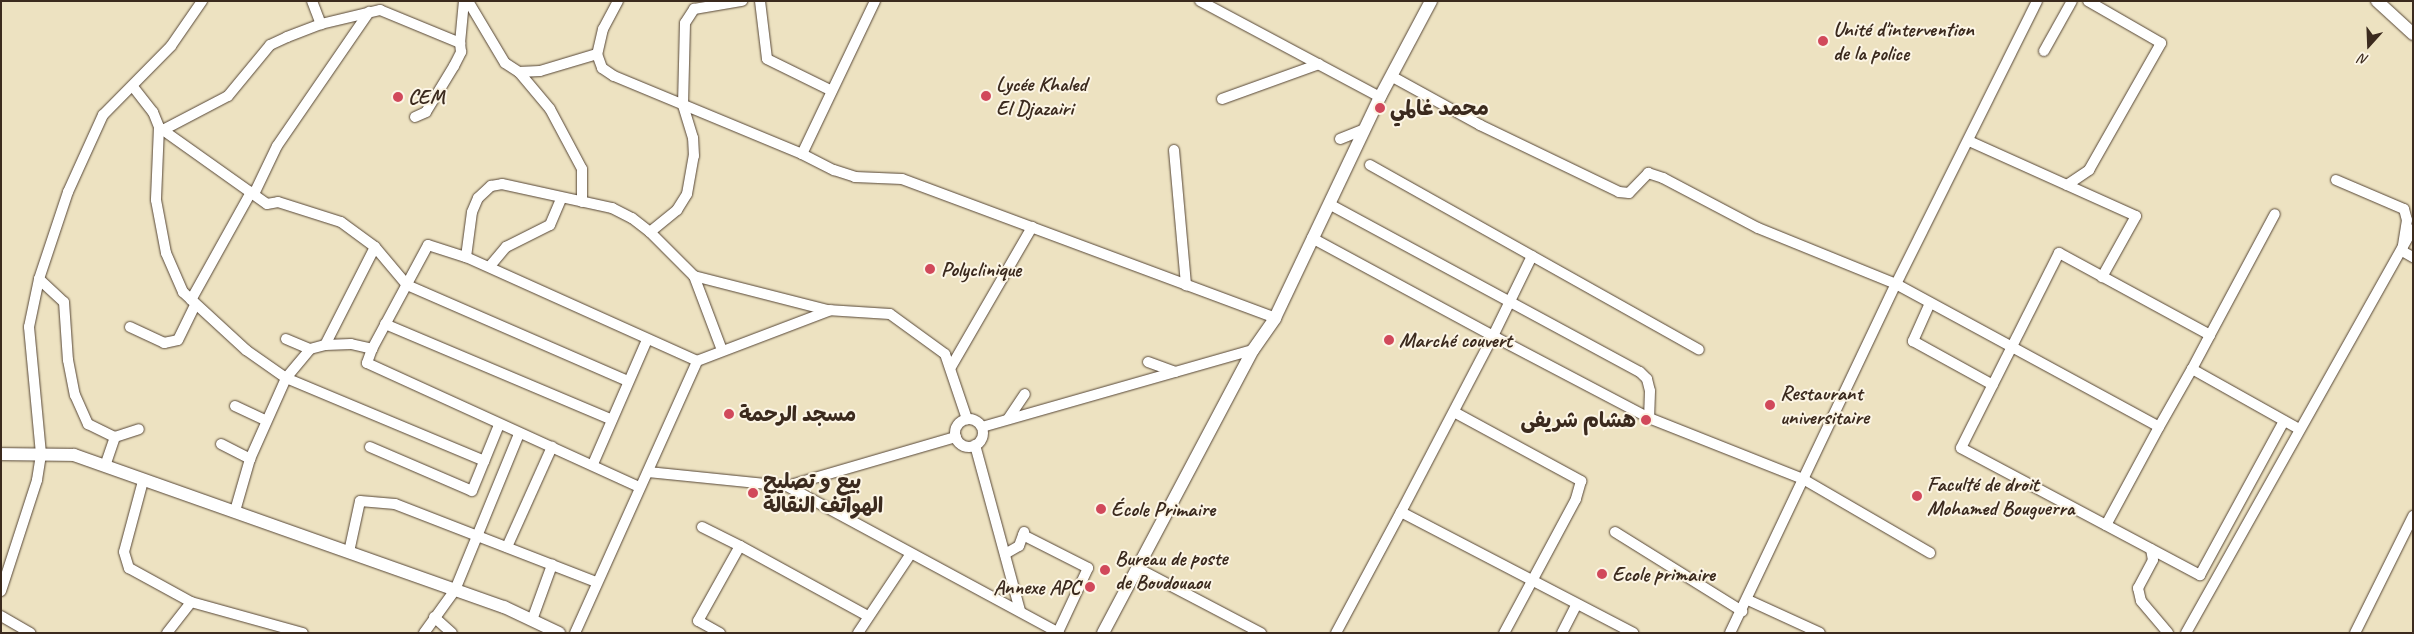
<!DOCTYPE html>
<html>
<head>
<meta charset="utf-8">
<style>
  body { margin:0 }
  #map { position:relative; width:2414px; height:634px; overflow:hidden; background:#ede2c1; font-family:Caveat,"Playpen Sans Arabic",sans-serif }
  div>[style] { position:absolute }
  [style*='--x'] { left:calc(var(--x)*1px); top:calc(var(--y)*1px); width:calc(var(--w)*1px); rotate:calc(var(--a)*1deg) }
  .roads { filter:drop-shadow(0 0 1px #564636) drop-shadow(0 0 1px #564636) }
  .minor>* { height:10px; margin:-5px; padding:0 5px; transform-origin:5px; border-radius:5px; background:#fff }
  .minor>.ring { margin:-5px; padding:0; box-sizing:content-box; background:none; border:10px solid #fff; border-radius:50% }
  .major>* { height:12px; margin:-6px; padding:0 6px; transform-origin:6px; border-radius:6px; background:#fff }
  .dots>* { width:14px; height:14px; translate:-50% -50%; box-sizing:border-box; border:2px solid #fcf5e5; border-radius:50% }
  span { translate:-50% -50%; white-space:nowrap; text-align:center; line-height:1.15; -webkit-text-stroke:4px #fcf5e5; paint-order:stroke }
  .poi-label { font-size:21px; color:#3b2a1e; font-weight:700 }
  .left { translate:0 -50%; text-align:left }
  .right { translate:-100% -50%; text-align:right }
  .frame { position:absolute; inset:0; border:2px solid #3b2a1e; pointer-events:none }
  .north { position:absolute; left:2344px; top:20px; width:50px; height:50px; -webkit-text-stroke:4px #fcf5e5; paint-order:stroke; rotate:200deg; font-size:14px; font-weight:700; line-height:20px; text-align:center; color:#3b2a1e }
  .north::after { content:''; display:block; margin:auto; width:18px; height:22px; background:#3b2a1e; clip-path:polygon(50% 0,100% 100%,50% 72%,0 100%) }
</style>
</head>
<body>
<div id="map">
  <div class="roads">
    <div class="minor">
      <div style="--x:312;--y:1;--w:25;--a:69"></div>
      <div style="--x:468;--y:1;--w:72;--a:59.2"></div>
      <div style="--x:505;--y:63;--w:17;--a:33"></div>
      <div style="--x:519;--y:72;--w:21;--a:-3"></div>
      <div style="--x:540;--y:71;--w:59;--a:-16.6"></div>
      <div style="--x:618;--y:1;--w:32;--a:118"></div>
      <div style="--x:603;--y:29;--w:26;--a:103"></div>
      <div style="--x:597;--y:54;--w:15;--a:70"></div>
      <div style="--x:602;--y:68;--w:14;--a:34"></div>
      <div style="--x:614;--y:76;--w:204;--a:22.5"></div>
      <div style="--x:802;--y:154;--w:36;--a:27"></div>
      <div style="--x:834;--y:170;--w:22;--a:18"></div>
      <div style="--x:855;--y:177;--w:47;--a:2.4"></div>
      <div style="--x:902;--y:179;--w:398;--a:20.4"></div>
      <div style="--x:760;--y:1;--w:58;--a:83.1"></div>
      <div style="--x:767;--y:59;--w:72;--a:26.2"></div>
      <div style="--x:1200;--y:1;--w:204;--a:28.1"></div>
      <div style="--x:2044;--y:51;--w:57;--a:-60.8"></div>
      <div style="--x:519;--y:72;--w:48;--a:50"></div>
      <div style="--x:550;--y:109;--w:68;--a:61.9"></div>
      <div style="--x:582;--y:169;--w:33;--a:90"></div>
      <div style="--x:1391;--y:76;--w:102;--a:28.8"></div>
      <div style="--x:1480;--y:125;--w:154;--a:25.7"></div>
      <div style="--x:1619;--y:192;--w:10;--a:6"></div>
      <div style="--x:1629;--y:193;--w:28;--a:-46"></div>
      <div style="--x:1648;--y:173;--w:16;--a:18"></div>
      <div style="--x:1663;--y:178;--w:107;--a:27.8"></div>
      <div style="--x:1758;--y:228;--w:149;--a:22.1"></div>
      <div style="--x:1896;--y:284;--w:299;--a:28.5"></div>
      <div style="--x:2159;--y:427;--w:67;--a:-60.4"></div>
      <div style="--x:2192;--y:369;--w:123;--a:29.3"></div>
      <div style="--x:134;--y:88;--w:31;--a:52"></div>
      <div style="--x:153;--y:112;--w:16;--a:68"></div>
      <div style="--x:159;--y:127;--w:73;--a:92.4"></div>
      <div style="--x:156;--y:200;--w:54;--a:79.3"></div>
      <div style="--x:166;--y:253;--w:43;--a:66.4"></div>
      <div style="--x:183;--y:292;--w:86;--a:42.6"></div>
      <div style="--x:246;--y:350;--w:49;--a:35"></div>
      <div style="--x:286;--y:378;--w:215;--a:22.7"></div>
      <div style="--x:1222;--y:99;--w:103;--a:-19.8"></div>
      <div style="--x:415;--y:117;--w:12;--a:-24"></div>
      <div style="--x:426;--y:112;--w:54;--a:-58.7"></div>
      <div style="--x:454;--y:66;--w:16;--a:-63"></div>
      <div style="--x:461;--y:52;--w:9;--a:-96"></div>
      <div style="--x:160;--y:128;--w:131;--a:35.4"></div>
      <div style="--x:267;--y:204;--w:11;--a:-10"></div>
      <div style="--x:278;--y:202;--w:66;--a:17.6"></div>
      <div style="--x:341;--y:222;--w:42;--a:36.3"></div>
      <div style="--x:375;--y:247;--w:110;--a:117"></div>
      <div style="--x:163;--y:130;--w:73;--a:-27.6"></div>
      <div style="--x:228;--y:96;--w:66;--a:-50.5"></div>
      <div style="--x:270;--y:45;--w:19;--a:-25"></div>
      <div style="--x:287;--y:37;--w:36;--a:-21"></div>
      <div style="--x:321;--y:24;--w:61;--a:-13.3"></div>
      <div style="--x:380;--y:10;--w:87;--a:22.4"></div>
      <div style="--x:460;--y:43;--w:42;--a:-84.6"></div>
      <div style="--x:1340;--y:139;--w:27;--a:-22"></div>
      <div style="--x:1969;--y:141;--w:183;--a:24.2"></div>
      <div style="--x:2136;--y:216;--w:70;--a:119.1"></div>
      <div style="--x:1174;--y:150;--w:136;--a:84.9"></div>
      <div style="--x:802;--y:154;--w:170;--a:-64.5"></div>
      <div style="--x:1370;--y:165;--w:377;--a:29.3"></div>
      <div style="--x:2336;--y:180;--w:74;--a:23.1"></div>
      <div style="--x:2404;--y:209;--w:11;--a:75"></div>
      <div style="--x:2407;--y:220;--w:31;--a:99"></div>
      <div style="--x:2402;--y:251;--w:13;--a:29"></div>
      <div style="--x:2067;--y:185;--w:27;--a:-34"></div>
      <div style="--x:2089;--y:170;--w:146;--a:-60.4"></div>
      <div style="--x:2161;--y:43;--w:84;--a:-150.1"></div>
      <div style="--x:254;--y:194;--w:53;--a:-64.4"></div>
      <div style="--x:277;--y:146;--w:163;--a:-55.5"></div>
      <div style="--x:1329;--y:204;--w:353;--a:28.4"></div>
      <div style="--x:1640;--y:372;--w:10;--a:45"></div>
      <div style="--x:1647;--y:379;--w:12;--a:76"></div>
      <div style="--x:1650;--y:391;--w:27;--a:92"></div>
      <div style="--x:650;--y:232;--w:62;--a:45"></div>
      <div style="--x:694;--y:276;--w:137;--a:14.3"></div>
      <div style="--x:827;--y:310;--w:63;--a:3.6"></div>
      <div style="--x:890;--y:314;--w:68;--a:36"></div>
      <div style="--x:945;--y:354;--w:69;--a:71.3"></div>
      <div style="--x:1312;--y:238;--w:206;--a:28.4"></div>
      <div style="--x:1493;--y:336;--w:199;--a:117.6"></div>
      <div style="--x:1401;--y:512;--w:262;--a:27.5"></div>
      <div style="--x:375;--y:247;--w:50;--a:49.9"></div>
      <div style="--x:407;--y:285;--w:241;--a:23.5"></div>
      <div style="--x:1532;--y:256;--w:89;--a:116"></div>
      <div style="--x:1493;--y:336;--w:176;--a:27.7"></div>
      <div style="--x:1649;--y:418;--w:166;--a:21.6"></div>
      <div style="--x:1803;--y:479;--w:147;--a:30.2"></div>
      <div style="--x:466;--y:257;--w:253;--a:24.2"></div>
      <div style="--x:490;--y:266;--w:25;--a:-50"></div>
      <div style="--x:506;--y:247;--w:49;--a:-26.6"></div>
      <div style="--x:550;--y:225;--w:28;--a:-67"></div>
      <div style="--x:694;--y:276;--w:79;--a:69.3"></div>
      <div style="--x:39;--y:279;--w:34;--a:43"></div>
      <div style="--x:64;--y:302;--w:58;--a:86.1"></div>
      <div style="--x:68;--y:360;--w:36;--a:79"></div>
      <div style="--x:75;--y:395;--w:32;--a:66"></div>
      <div style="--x:88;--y:424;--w:30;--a:26"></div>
      <div style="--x:191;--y:300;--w:124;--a:-60.9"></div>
      <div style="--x:1930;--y:303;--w:42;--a:114.1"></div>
      <div style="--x:1913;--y:341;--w:91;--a:28.8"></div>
      <div style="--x:385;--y:324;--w:246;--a:22.9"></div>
      <div style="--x:130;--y:327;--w:38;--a:25"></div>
      <div style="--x:164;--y:343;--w:14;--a:-12"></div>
      <div style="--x:178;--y:340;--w:39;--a:-64"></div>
      <div style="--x:2210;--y:335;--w:137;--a:-61.8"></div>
      <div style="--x:286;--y:339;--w:26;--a:23"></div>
      <div style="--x:372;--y:349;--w:118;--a:-61.7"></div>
      <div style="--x:428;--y:245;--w:40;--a:18"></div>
      <div style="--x:466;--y:257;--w:45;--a:-82.4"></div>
      <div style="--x:472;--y:212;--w:15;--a:-67"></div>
      <div style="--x:478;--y:198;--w:18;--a:-43"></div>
      <div style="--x:491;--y:186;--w:11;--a:-10"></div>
      <div style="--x:502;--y:184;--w:113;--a:12.3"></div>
      <div style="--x:612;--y:208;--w:22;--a:27"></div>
      <div style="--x:632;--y:218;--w:23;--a:38"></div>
      <div style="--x:650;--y:232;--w:35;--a:-39"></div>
      <div style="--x:677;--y:210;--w:19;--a:-58"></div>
      <div style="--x:687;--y:194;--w:39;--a:-80"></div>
      <div style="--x:694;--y:156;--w:18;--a:-93"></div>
      <div style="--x:693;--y:138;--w:34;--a:-107"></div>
      <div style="--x:683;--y:105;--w:82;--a:-88.6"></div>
      <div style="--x:685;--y:23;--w:17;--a:-57"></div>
      <div style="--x:694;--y:9;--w:49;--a:-9.5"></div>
      <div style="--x:1148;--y:362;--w:29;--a:20"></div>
      <div style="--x:951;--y:367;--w:162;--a:-59.9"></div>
      <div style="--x:2192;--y:369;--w:38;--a:-62"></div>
      <div style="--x:2210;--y:335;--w:172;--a:-151.5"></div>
      <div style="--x:2059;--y:253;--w:218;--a:116.7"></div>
      <div style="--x:1961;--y:448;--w:271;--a:28"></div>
      <div style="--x:2200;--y:575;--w:175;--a:-61.4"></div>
      <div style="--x:235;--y:406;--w:33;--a:25"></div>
      <div style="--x:1454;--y:412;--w:145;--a:28.5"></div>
      <div style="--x:1581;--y:481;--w:19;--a:106"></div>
      <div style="--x:1576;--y:499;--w:152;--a:118.2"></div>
      <div class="ring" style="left:955px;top:419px;width:18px;height:18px"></div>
      <div style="--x:1008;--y:419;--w:30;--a:-56"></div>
      <div style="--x:982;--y:427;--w:282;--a:-15.9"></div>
      <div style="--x:221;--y:444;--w:33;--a:27"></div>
      <div style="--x:975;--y:445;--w:172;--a:74.8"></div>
      <div style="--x:370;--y:447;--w:111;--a:23.3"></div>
      <div style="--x:472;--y:491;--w:71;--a:-67.8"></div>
      <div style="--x:593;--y:464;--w:135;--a:-66.5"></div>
      <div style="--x:105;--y:466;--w:31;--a:-71"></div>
      <div style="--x:115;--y:437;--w:25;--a:-18"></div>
      <div style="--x:648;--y:472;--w:140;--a:5.8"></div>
      <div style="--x:787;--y:486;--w:176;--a:-16.2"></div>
      <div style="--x:143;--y:481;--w:73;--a:105"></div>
      <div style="--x:124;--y:552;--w:17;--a:73"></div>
      <div style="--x:129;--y:568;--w:71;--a:28.7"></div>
      <div style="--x:191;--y:602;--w:116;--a:15.5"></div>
      <div style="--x:787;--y:486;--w:309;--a:28.4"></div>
      <div style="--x:235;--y:511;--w:54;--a:-73.9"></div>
      <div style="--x:250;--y:459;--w:89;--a:-66"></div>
      <div style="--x:286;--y:378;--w:38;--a:-50"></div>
      <div style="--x:310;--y:349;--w:16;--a:-15"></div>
      <div style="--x:325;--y:345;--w:26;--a:-2"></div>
      <div style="--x:351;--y:344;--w:22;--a:13"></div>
      <div style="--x:372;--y:349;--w:15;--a:110"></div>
      <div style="--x:367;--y:363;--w:299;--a:24.5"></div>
      <div style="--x:2106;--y:525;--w:111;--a:-61.6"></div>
      <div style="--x:702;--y:527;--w:42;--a:26.6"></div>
      <div style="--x:1615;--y:532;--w:150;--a:31.9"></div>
      <div style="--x:1023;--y:535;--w:73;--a:26.9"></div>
      <div style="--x:1088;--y:568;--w:71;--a:115.1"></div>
      <div style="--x:507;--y:547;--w:110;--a:-65.8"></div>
      <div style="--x:2151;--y:549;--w:11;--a:80"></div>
      <div style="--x:2153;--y:560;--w:32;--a:118"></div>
      <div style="--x:2138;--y:588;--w:13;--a:77"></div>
      <div style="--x:2141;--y:601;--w:42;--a:49.8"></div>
      <div style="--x:349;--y:552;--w:52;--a:-77.8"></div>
      <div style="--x:360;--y:501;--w:35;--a:5"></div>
      <div style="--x:395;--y:504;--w:216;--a:21.2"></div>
      <div style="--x:1005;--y:554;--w:16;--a:-30"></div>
      <div style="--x:1019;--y:546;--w:15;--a:-70"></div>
      <div style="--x:1139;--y:569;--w:138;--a:27.7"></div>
      <div style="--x:1;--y:591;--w:117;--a:-72"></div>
      <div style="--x:37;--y:480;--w:26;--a:-81"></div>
      <div style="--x:41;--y:454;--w:128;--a:-95.4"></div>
      <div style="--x:29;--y:327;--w:49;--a:-78.2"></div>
      <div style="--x:39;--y:279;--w:92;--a:-71.6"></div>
      <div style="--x:68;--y:192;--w:85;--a:-65.6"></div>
      <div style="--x:103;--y:115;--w:97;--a:-45.4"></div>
      <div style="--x:171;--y:46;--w:55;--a:-55.4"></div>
      <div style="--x:1748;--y:600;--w:79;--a:24.6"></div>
      <div style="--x:1;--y:616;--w:34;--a:30"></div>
      <div style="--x:434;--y:617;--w:24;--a:42"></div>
      <div style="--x:532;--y:620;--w:59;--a:-70"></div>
      <div style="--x:167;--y:633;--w:39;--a:-52"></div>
      <div style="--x:424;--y:633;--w:53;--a:-54.2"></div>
      <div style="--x:455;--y:590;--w:169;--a:-67.7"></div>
      <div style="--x:575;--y:633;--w:298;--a:-65.8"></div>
      <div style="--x:697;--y:361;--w:143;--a:-20.8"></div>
      <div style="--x:720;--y:633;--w:25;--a:-151"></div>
      <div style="--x:698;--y:621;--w:86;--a:-60.8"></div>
      <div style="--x:740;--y:546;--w:146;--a:28.7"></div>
      <div style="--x:858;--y:633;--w:94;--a:-56.3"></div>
      <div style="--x:1336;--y:633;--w:137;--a:-61.8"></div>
      <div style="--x:1562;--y:633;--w:31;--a:-63"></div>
      <div style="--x:1730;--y:633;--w:386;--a:-64.6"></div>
      <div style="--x:1896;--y:284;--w:316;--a:-63.5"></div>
      <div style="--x:2186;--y:633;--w:463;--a:-60.7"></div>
      <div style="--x:2355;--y:633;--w:131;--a:-63.6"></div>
    </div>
    <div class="major">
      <div style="--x:2377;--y:1;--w:49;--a:42.5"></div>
      <div style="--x:1;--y:454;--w:73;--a:0.8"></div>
      <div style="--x:74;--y:455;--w:456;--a:19.5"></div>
      <div style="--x:504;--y:607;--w:61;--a:25.3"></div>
      <div style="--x:1103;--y:633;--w:320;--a:-62.1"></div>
      <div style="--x:1253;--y:350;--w:39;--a:-55"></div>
      <div style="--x:1275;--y:318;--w:245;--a:-64.6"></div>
      <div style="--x:1380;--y:97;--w:109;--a:-62"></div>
    </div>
  </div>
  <div class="dots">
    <div style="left:1823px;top:41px;background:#d1495b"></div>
    <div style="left:986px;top:96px;background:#d1495b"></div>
    <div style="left:398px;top:97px;background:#d1495b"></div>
    <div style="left:1380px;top:108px;background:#d1495b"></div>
    <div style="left:930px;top:269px;background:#d1495b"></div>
    <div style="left:1389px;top:340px;background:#d1495b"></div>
    <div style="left:1770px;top:405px;background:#d1495b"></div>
    <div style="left:729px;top:414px;background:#d1495b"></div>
    <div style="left:1646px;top:420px;background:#d1495b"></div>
    <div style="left:753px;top:493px;background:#d1495b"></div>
    <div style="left:1917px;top:496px;background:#d1495b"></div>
    <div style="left:1101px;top:509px;background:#d1495b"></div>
    <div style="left:1105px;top:570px;background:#d1495b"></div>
    <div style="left:1602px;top:574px;background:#d1495b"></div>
    <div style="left:1090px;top:587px;background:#d1495b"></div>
  </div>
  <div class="poi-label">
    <span class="left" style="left:1833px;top:41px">Unité d'intervention<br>de la police</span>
    <span class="left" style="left:996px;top:96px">Lycée Khaled<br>El Djazairi</span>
    <span class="left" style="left:408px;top:97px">CEM</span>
    <span class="left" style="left:1390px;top:108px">محمد غالمي</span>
    <span class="left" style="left:941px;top:269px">Polyclinique</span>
    <span class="left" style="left:1399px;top:340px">Marché couvert</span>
    <span class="left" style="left:1780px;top:405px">Restaurant<br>universitaire</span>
    <span class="left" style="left:739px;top:414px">مسجد الرحمة</span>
    <span class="right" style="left:1636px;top:420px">هشام شريفى</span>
    <span class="left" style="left:763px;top:493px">بيع و تصليح<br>الهواتف النقالة</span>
    <span class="left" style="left:1927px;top:496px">Faculté de droit<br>Mohamed Bouguerra</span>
    <span class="left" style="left:1111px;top:509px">École Primaire</span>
    <span class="left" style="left:1115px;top:570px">Bureau de poste<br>de Boudouaou</span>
    <span class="left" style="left:1612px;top:574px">Ecole primaire</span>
    <span class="right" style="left:1080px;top:587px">Annexe APC</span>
  </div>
  <div class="frame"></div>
  <div class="north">N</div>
</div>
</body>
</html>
